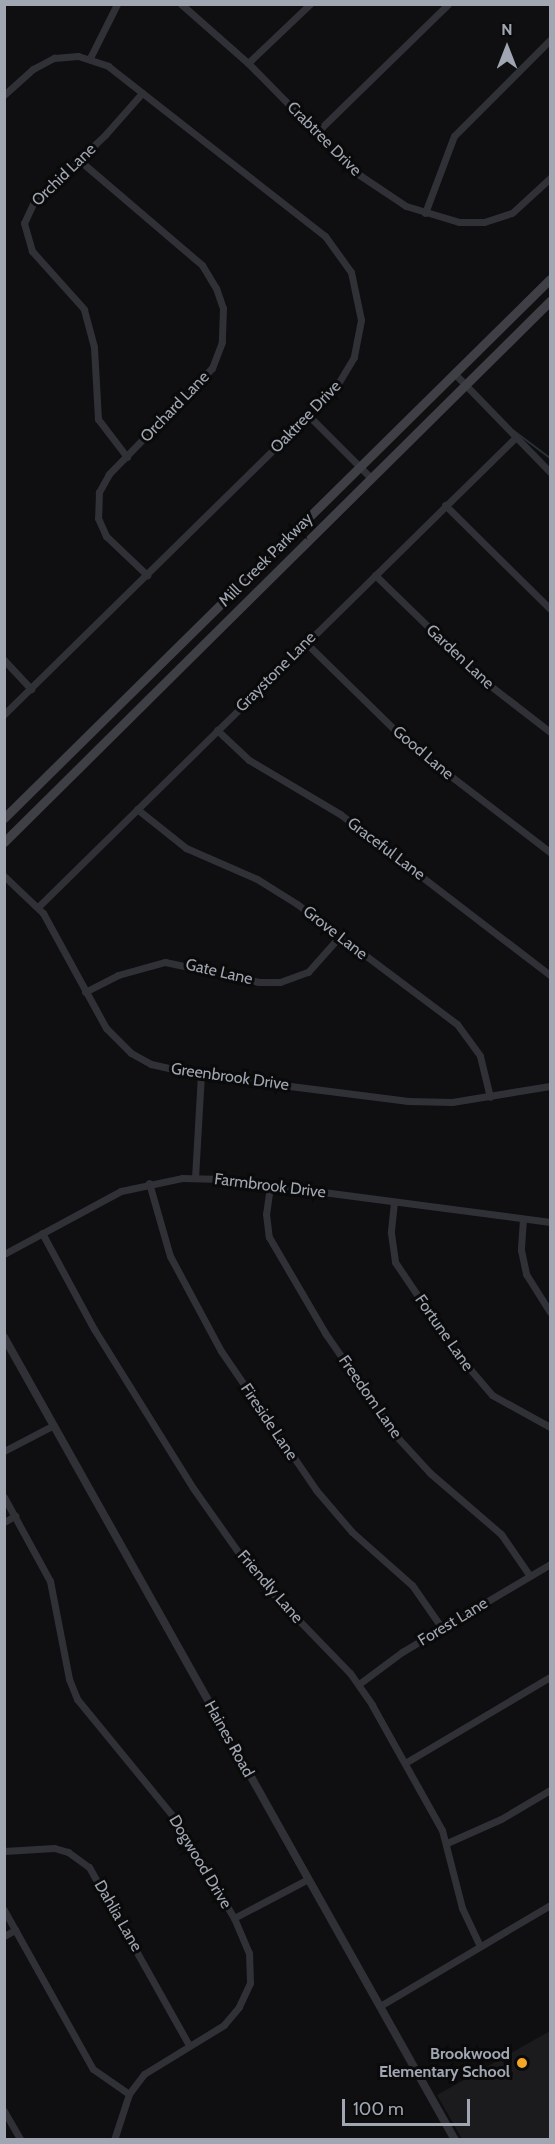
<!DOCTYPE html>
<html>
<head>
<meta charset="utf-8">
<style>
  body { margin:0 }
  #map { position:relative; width:555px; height:2144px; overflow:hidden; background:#0f0f11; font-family:Cabin,sans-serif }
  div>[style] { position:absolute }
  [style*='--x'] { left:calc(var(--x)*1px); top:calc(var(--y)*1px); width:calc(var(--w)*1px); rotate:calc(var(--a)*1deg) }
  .built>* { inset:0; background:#1b1b1e }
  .stream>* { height:2px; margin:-1px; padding:0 1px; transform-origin:1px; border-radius:1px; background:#283036 }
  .minor>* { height:7px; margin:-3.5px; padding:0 3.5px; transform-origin:3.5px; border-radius:3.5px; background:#303136 }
  .tertiary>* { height:8px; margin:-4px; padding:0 4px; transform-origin:4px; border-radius:4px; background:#303136 }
  .secondary>* { height:9px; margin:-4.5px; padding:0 4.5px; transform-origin:4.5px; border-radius:4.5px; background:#3e4046 }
  .dots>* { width:16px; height:16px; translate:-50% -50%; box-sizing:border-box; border:3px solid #0a0a0b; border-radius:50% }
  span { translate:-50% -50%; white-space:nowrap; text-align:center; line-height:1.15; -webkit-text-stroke:6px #0a0a0b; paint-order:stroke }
  .street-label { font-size:16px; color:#a0a6b2 }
  .poi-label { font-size:16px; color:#a0a6b2; font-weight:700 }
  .right { translate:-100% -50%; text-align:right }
  .frame { position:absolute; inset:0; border:6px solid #a0a6b2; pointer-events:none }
  .north { position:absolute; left:477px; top:18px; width:60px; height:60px; -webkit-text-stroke:4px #0a0a0b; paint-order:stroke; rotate:0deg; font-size:16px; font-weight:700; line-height:24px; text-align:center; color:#a0a6b2 }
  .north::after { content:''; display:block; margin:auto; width:21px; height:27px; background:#a0a6b2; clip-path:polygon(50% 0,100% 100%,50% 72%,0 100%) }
  .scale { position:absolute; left:342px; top:2099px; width:128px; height:27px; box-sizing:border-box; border:3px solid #a0a6b2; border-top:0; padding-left:8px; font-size:18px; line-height:21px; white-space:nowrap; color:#a0a6b2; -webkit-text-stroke:4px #0a0a0b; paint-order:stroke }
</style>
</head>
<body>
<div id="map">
  <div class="built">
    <div style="clip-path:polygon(550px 2031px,550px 2139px,462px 2139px,437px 2095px)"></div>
  </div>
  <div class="stream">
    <div style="--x:514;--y:431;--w:45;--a:36.9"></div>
  </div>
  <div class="minor">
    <div style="--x:181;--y:4;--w:89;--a:41.4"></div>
    <div style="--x:248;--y:63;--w:153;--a:45.5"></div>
    <div style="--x:355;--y:172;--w:61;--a:33.7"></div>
    <div style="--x:406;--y:206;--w:55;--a:16.8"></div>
    <div style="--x:459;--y:222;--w:25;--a:0"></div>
    <div style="--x:484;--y:222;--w:29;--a:-18"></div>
    <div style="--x:512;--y:213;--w:52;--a:-42.6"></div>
    <div style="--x:90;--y:58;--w:60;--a:-63.4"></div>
    <div style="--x:248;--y:63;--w:86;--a:-43.6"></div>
    <div style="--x:4;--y:95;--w:39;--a:-42"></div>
    <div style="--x:33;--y:69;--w:24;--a:-28"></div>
    <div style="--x:54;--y:58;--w:24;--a:-5"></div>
    <div style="--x:78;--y:56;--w:32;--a:18"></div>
    <div style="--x:108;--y:66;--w:276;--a:38.1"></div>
    <div style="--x:325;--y:236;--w:44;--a:54.2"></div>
    <div style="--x:351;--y:272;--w:49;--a:78.2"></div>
    <div style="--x:361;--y:320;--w:38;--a:101"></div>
    <div style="--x:354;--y:357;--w:37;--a:121"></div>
    <div style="--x:335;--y:389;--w:464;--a:135.5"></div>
    <div style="--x:317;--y:132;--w:183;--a:-44.3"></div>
    <div style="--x:79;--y:160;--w:162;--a:40.5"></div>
    <div style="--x:202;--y:265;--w:27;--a:59"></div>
    <div style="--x:216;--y:288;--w:21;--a:71"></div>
    <div style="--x:223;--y:308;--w:34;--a:92"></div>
    <div style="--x:222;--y:342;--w:28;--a:111"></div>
    <div style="--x:212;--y:368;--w:148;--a:134.2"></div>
    <div style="--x:109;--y:474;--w:21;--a:119"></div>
    <div style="--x:99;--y:492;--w:26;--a:92"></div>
    <div style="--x:98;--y:518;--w:20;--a:66"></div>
    <div style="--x:106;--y:536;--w:57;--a:43.6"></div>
    <div style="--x:425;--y:213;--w:82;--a:-69.4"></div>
    <div style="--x:454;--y:136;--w:136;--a:-45"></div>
    <div style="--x:454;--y:373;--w:138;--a:45.9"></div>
    <div style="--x:309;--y:416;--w:88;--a:45"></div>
    <div style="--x:127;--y:457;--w:48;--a:-127.3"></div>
    <div style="--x:98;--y:419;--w:72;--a:-93.2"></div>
    <div style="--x:94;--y:347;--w:39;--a:-105"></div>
    <div style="--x:84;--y:309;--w:78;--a:-131.9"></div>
    <div style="--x:32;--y:251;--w:29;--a:-106"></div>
    <div style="--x:24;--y:223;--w:23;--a:-65"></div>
    <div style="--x:34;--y:202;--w:98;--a:-43.3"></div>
    <div style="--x:105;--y:135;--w:56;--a:-48.6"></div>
    <div style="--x:445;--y:505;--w:148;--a:44.7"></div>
    <div style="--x:375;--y:575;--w:151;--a:44.2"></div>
    <div style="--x:483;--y:680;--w:85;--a:37.8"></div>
    <div style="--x:306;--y:643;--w:144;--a:44.4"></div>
    <div style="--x:409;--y:744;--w:178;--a:37.5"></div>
    <div style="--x:4;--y:660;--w:40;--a:47"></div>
    <div style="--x:217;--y:730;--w:44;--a:43.2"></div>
    <div style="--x:249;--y:760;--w:106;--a:30.7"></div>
    <div style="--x:340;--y:814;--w:265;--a:37.5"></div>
    <div style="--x:137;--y:809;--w:63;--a:38.5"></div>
    <div style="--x:186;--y:848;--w:77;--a:23.6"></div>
    <div style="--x:257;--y:879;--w:47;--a:32"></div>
    <div style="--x:297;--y:904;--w:200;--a:36.9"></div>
    <div style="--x:457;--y:1024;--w:39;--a:54"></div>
    <div style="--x:480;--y:1056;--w:42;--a:76.3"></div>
    <div style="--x:4;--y:876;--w:54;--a:43.5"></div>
    <div style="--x:43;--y:913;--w:131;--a:61.3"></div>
    <div style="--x:106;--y:1028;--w:35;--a:45"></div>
    <div style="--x:131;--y:1053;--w:23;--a:29"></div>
    <div style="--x:151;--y:1064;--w:45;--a:12.8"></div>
    <div style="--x:195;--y:1074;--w:215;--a:7.2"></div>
    <div style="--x:408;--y:1101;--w:44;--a:1.3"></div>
    <div style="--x:452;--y:1102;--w:99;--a:-9.3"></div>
    <div style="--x:38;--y:907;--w:670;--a:-44.52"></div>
    <div style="--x:85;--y:992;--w:37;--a:-27"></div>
    <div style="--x:118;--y:975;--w:49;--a:-15.5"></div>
    <div style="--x:165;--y:962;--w:96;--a:12"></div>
    <div style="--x:259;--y:982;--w:21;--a:0"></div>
    <div style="--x:280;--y:982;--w:30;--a:-20"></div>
    <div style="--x:308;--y:972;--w:48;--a:-48.4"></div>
    <div style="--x:195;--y:1178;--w:104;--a:-86.7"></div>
    <div style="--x:149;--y:1183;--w:76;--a:74"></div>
    <div style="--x:170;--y:1256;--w:108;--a:61.8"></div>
    <div style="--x:221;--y:1351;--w:168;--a:55.6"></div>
    <div style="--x:316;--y:1490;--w:55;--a:49.4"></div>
    <div style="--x:352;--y:1532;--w:80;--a:41.5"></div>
    <div style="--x:412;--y:1585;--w:52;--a:55.1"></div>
    <div style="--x:270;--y:1186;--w:28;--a:98"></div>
    <div style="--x:266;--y:1214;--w:23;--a:83"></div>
    <div style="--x:269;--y:1237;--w:111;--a:59.7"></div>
    <div style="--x:325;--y:1333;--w:128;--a:55.2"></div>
    <div style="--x:398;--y:1438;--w:47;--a:47.6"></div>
    <div style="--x:430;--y:1473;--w:94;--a:40.7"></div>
    <div style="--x:501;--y:1534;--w:51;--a:55.4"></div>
    <div style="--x:394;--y:1202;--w:31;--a:96"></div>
    <div style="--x:391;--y:1233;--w:29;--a:82"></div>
    <div style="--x:395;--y:1262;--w:111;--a:56"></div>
    <div style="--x:457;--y:1354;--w:54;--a:49.5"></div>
    <div style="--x:492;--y:1395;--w:66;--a:28.9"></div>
    <div style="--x:523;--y:1219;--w:31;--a:94"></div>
    <div style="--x:521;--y:1250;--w:25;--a:78"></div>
    <div style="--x:526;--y:1274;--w:45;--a:57.7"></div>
    <div style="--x:42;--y:1233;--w:109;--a:61.6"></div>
    <div style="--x:94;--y:1329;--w:187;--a:58.1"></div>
    <div style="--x:193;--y:1488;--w:104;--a:54.8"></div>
    <div style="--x:253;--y:1573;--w:139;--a:45.9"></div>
    <div style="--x:350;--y:1673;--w:39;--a:55"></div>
    <div style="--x:372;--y:1705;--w:143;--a:60.8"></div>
    <div style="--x:442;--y:1830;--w:81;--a:75.6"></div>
    <div style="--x:462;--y:1908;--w:42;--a:64.7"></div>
    <div style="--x:4;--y:1254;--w:133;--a:-28.3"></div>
    <div style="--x:121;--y:1191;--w:62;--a:-12"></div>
    <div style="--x:182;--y:1178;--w:42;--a:1.4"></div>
    <div style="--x:224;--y:1179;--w:329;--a:7.5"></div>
    <div style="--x:4;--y:1451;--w:56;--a:-27.5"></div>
    <div style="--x:4;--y:1497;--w:96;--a:61.3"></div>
    <div style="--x:50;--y:1581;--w:100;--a:79"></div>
    <div style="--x:69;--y:1679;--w:22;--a:68"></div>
    <div style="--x:77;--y:1699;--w:163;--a:50.7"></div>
    <div style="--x:180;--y:1825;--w:108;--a:59.9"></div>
    <div style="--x:234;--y:1918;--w:38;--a:67"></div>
    <div style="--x:249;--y:1953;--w:30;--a:88"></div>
    <div style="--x:250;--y:1983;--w:26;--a:115"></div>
    <div style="--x:239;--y:2007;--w:23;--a:130"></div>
    <div style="--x:224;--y:2025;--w:94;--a:148.5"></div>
    <div style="--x:144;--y:2074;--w:25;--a:127"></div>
    <div style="--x:129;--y:2094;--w:48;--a:108.1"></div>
    <div style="--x:4;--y:1522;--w:13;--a:-29"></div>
    <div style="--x:359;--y:1684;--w:54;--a:-36.7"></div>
    <div style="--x:402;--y:1652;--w:172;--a:-30.7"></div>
    <div style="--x:405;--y:1763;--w:169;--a:-30.7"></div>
    <div style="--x:447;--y:1843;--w:59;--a:-24"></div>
    <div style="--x:501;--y:1819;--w:57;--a:-30.6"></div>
    <div style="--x:4;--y:1851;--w:50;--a:-3.4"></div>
    <div style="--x:54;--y:1848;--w:15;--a:16"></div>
    <div style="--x:68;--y:1852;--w:26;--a:36"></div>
    <div style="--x:89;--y:1867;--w:204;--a:60.7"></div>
    <div style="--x:4;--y:1910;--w:182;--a:60.8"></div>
    <div style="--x:93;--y:2069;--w:44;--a:34.8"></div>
    <div style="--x:234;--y:1918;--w:84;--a:-27.8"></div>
    <div style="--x:4;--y:1936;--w:13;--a:-29"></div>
    <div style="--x:380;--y:2006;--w:198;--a:-30.7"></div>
    <div style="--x:4;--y:2111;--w:34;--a:60"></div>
  </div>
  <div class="tertiary">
    <div style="--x:4;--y:1337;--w:921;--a:60.68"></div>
  </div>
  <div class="secondary">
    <div style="--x:4;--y:818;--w:767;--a:-44.63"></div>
    <div style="--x:4;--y:842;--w:769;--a:-44.74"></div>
  </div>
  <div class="dots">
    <div style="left:522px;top:2063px;background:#f3a725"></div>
  </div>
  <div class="street-label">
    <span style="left:324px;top:139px;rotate:45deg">Crabtree Drive</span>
    <span style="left:64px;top:175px;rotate:-44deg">Orchid Lane</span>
    <span style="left:175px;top:407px;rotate:-46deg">Orchard Lane</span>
    <span style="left:306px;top:417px;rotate:-46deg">Oaktree Drive</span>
    <span style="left:266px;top:560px;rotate:-45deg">Mill Creek Parkway</span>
    <span style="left:460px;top:657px;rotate:43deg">Garden Lane</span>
    <span style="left:276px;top:672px;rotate:-45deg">Graystone Lane</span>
    <span style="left:423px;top:753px;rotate:40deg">Good Lane</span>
    <span style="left:386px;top:849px;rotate:37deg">Graceful Lane</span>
    <span style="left:335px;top:933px;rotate:38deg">Grove Lane</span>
    <span style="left:219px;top:972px;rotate:13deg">Gate Lane</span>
    <span style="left:230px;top:1077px;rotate:8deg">Greenbrook Drive</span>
    <span style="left:270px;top:1186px;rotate:7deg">Farmbrook Drive</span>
    <span style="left:444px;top:1333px;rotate:55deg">Fortune Lane</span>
    <span style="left:370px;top:1397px;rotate:55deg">Freedom Lane</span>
    <span style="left:269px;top:1422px;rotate:56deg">Fireside Lane</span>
    <span style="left:270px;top:1587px;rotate:49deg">Friendly Lane</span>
    <span style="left:453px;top:1622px;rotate:-31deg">Forest Lane</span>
    <span style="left:229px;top:1739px;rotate:61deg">Haines Road</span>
    <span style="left:200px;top:1862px;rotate:59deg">Dogwood Drive</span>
    <span style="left:118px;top:1916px;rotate:60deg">Dahlia Lane</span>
  </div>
  <div class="poi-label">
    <span class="right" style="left:510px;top:2063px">Brookwood<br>Elementary School</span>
  </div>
  <div class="frame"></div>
  <div class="north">N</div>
  <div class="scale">100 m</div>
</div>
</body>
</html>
